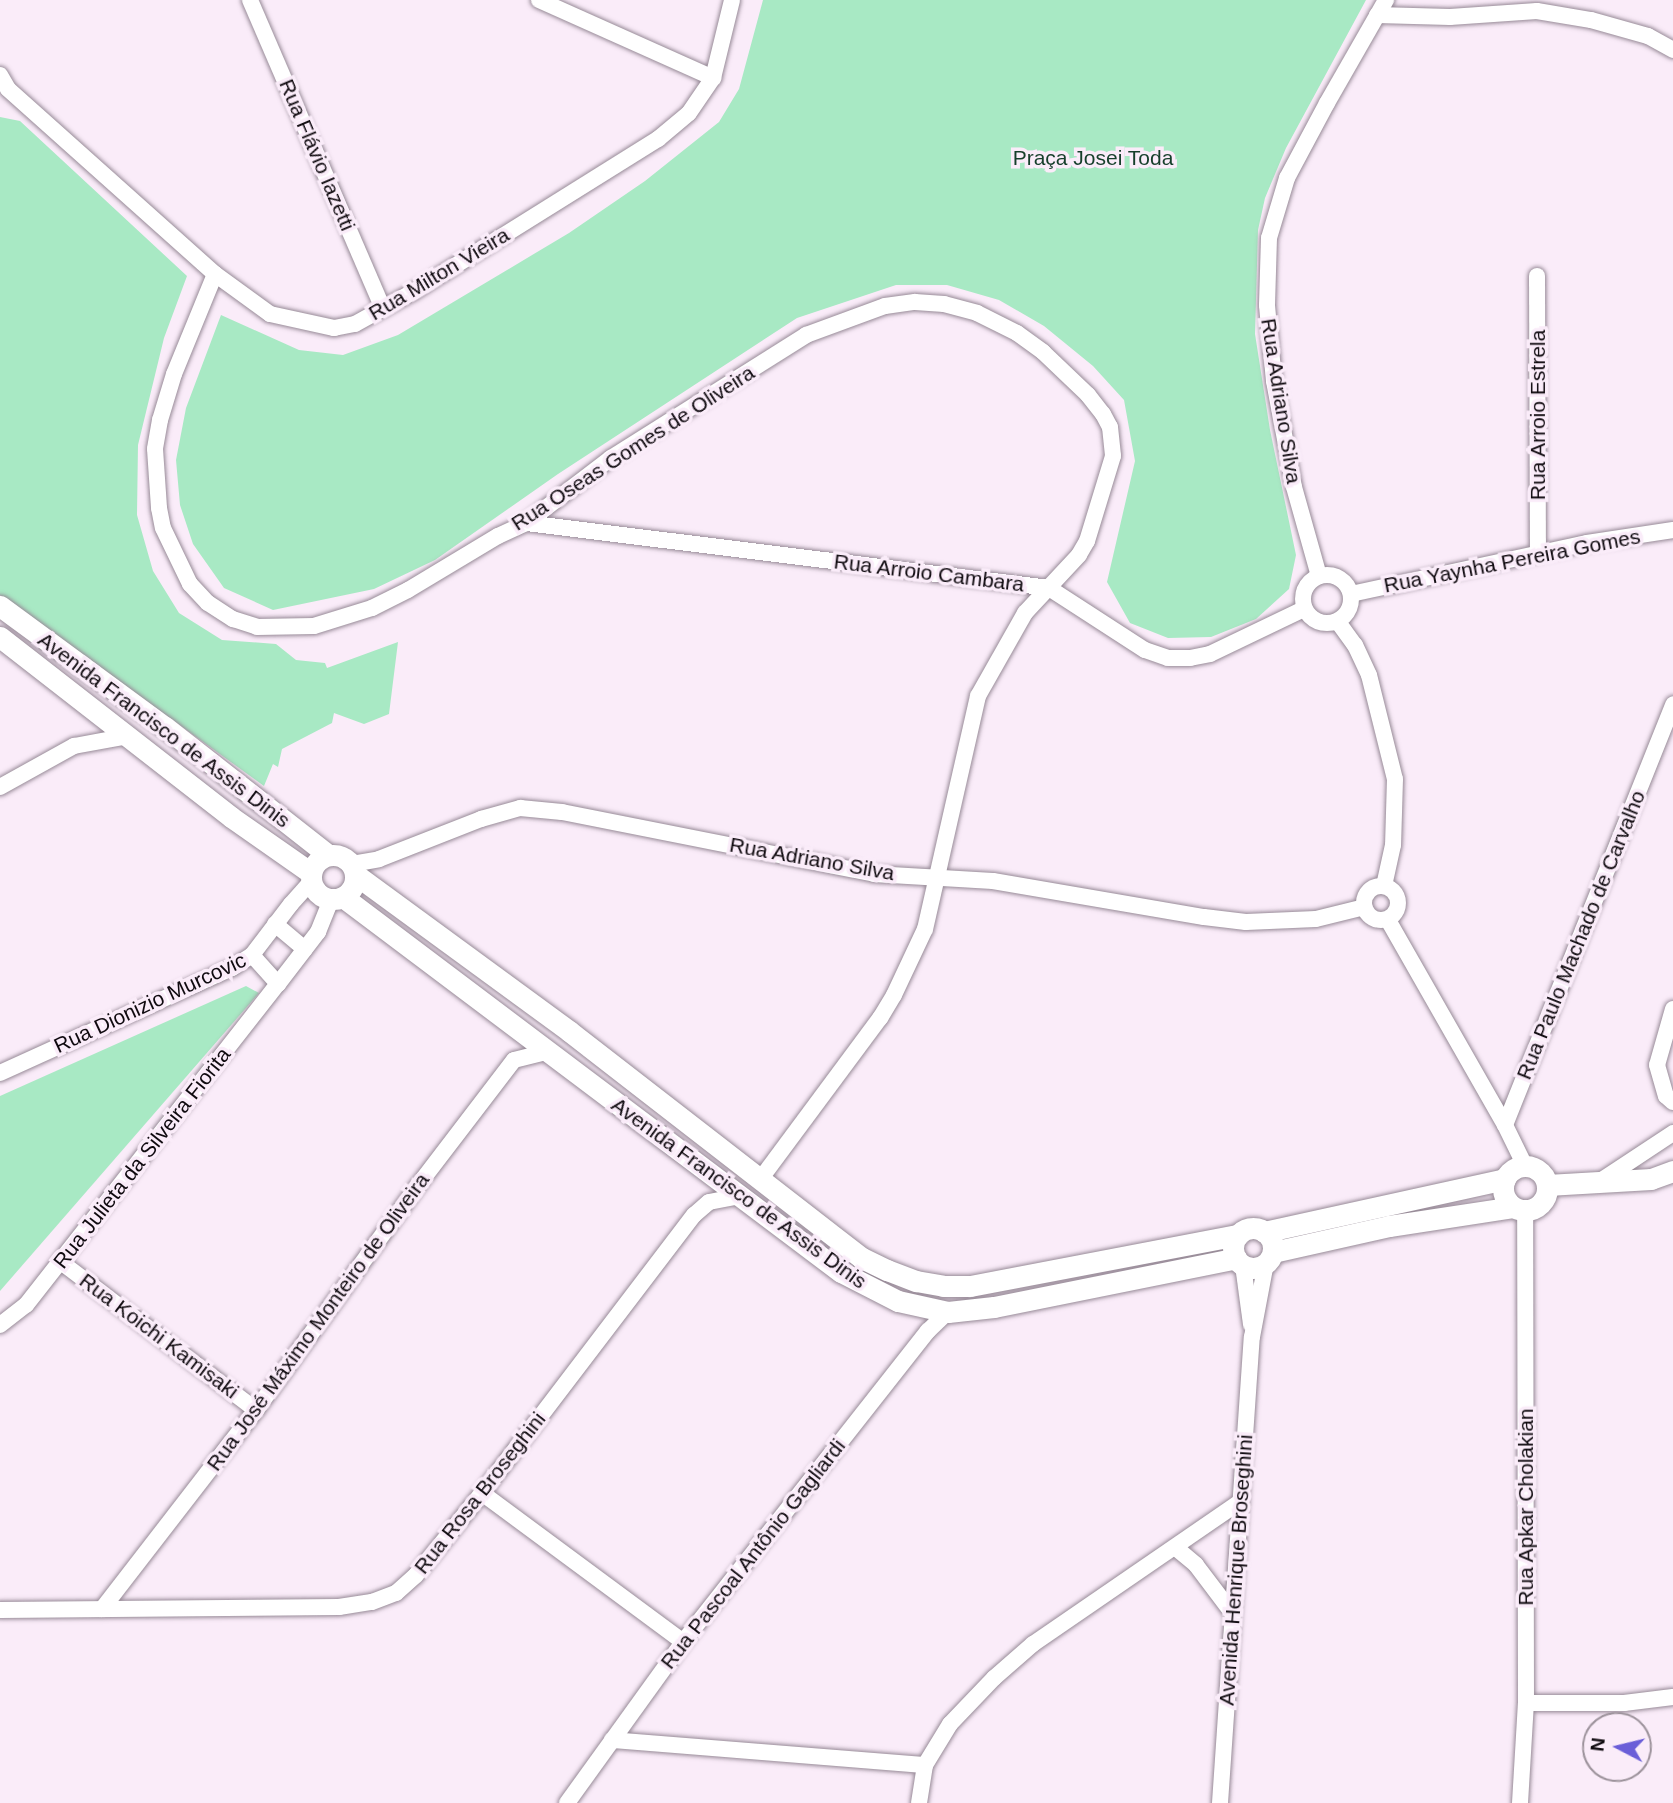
<!DOCTYPE html>
<html>
<head>
<meta charset="utf-8">
<style>
  body { margin:0 }
  #map { position:relative; width:1673px; height:1803px; overflow:hidden; background:#faecf9; font-family:Helvetica,sans-serif }
  div>[style] { position:absolute }
  [style*='--x'] { left:calc(var(--x)*1px); top:calc(var(--y)*1px); width:calc(var(--w)*1px); rotate:calc(var(--a)*1deg) }
  .green>* { inset:0; background:#a8e9c4 }
  .roads { filter:drop-shadow(0 0 2px #978a97) drop-shadow(0 0 2px #978a97) }
  .street>* { height:16px; margin:-8px; padding:0 8px; transform-origin:8px; border-radius:8px; background:#fff }
  .street>.ring { margin:-8px; padding:0; box-sizing:content-box; background:none; border:16px solid #fff; border-radius:50% }
  .secondary>* { height:21px; margin:-10.5px; padding:0 10.5px; transform-origin:10.5px; border-radius:10.5px; background:#fff }
  .secondary>.ring { margin:-10.5px; padding:0; box-sizing:content-box; background:none; border:21px solid #fff; border-radius:50% }
  span { translate:-50% -50%; white-space:nowrap; text-align:center; line-height:1.15; -webkit-text-stroke:7px #faecf9; paint-order:stroke }
  .street-label { font-size:21px; color:#0f0a0f }
  .park-label { font-size:21px; color:#163f2b }
  .north { position:absolute; left:1582px; top:1712px; width:70px; height:70px; box-sizing:border-box; background:#faecf9; border:2px solid #9c929b; border-radius:50%; rotate:277deg; font-size:19px; font-weight:700; line-height:28px; text-align:center; color:#0f0a0f }
  .north::after { content:''; display:block; margin:auto; width:24px; height:32px; background:#6a5ed8; clip-path:polygon(50% 0,100% 100%,50% 72%,0 100%) }
</style>
</head>
<body>
<div id="map">
  <div class="green">
    <div style="clip-path:polygon(763px 0,1366px 0,1286px 148px,1265px 198px,1258px 230px,1255px 334px,1270px 430px,1296px 555px,1289px 589px,1256px 619px,1211px 637px,1168px 638px,1130px 623px,1107px 582px,1135px 461px,1124px 400px,1093px 366px,1044px 326px,999px 300px,947px 285px,896px 285px,797px 318px,558px 474px,435px 560px,374px 589px,273px 610px,224px 588px,193px 544px,180px 505px,176px 460px,186px 408px,221px 315px,299px 350px,343px 355px,398px 335px,569px 233px,645px 181px,719px 122px,739px 89px)"></div>
    <div style="clip-path:polygon(0 117px,20px 121px,187px 276px,164px 338px,138px 445px,137px 515px,153px 571px,179px 613px,222px 640px,276px 644px,296px 660px,325px 663px,327px 668px,398px 642px,389px 714px,364px 724px,334px 713px,332px 723px,282px 749px,278px 767px,273px 764px,264px 786px,0 595px)"></div>
    <div style="clip-path:polygon(246px 986px,259px 993px,0 1291px,0 1096px)"></div>
  </div>
  <div class="roads">
    <div class="street">
      <div style="--x:250;--y:0;--w:336;--a:66.7"></div>
      <div style="--x:539;--y:0;--w:191;--a:24.1"></div>
      <div style="--x:1377;--y:15;--w:73;--a:1.6"></div>
      <div style="--x:1450;--y:17;--w:87;--a:-3.9"></div>
      <div style="--x:1537;--y:11;--w:55;--a:9.5"></div>
      <div style="--x:1591;--y:20;--w:59;--a:15.7"></div>
      <div style="--x:1648;--y:36;--w:29;--a:29"></div>
      <div style="--x:0;--y:75;--w:16;--a:60"></div>
      <div style="--x:8;--y:89;--w:278;--a:41.8"></div>
      <div style="--x:215;--y:274;--w:68;--a:36"></div>
      <div style="--x:270;--y:314;--w:66;--a:12.3"></div>
      <div style="--x:334;--y:328;--w:21;--a:-11"></div>
      <div style="--x:355;--y:324;--w:66;--a:-28.9"></div>
      <div style="--x:413;--y:292;--w:289;--a:-32"></div>
      <div style="--x:658;--y:139;--w:40;--a:-40"></div>
      <div style="--x:689;--y:113;--w:42;--a:-55.6"></div>
      <div style="--x:713;--y:78;--w:80;--a:-76.3"></div>
      <div style="--x:215;--y:274;--w:108;--a:112.3"></div>
      <div style="--x:174;--y:374;--w:48;--a:106.9"></div>
      <div style="--x:160;--y:420;--w:29;--a:100"></div>
      <div style="--x:155;--y:449;--w:59;--a:86.1"></div>
      <div style="--x:159;--y:508;--w:20;--a:79"></div>
      <div style="--x:163;--y:528;--w:62;--a:64.3"></div>
      <div style="--x:190;--y:584;--w:26;--a:47"></div>
      <div style="--x:208;--y:603;--w:30;--a:33"></div>
      <div style="--x:233;--y:619;--w:25;--a:18"></div>
      <div style="--x:257;--y:627;--w:57;--a:-1"></div>
      <div style="--x:314;--y:626;--w:61;--a:-17.2"></div>
      <div style="--x:372;--y:608;--w:40;--a:-26.6"></div>
      <div style="--x:408;--y:590;--w:105;--a:-31"></div>
      <div style="--x:498;--y:536;--w:31;--a:-25"></div>
      <div style="--x:526;--y:523;--w:107;--a:-37.4"></div>
      <div style="--x:611;--y:458;--w:231;--a:-32.2"></div>
      <div style="--x:806;--y:335;--w:84;--a:-20.2"></div>
      <div style="--x:885;--y:306;--w:30;--a:-8"></div>
      <div style="--x:915;--y:302;--w:29;--a:4"></div>
      <div style="--x:944;--y:304;--w:34;--a:15"></div>
      <div style="--x:977;--y:313;--w:45;--a:26.6"></div>
      <div style="--x:1017;--y:333;--w:32;--a:36"></div>
      <div style="--x:1043;--y:352;--w:62;--a:43.7"></div>
      <div style="--x:1088;--y:395;--w:24;--a:52"></div>
      <div style="--x:1103;--y:414;--w:15;--a:62"></div>
      <div style="--x:1110;--y:427;--w:29;--a:84"></div>
      <div style="--x:1113;--y:456;--w:89;--a:107"></div>
      <div style="--x:1087;--y:541;--w:16;--a:120"></div>
      <div style="--x:1079;--y:555;--w:79;--a:133"></div>
      <div style="--x:1025;--y:613;--w:95;--a:119.5"></div>
      <div style="--x:978;--y:696;--w:239;--a:102.8"></div>
      <div style="--x:925;--y:929;--w:73;--a:115.2"></div>
      <div style="--x:894;--y:995;--w:27;--a:121"></div>
      <div style="--x:880;--y:1018;--w:199;--a:126.6"></div>
      <div style="--x:1537;--y:276;--w:277;--a:89.8"></div>
      <div style="--x:526;--y:523;--w:527;--a:7.08"></div>
      <div style="--x:1049;--y:588;--w:114;--a:32.9"></div>
      <div style="--x:1145;--y:650;--w:24;--a:19"></div>
      <div style="--x:1168;--y:658;--w:22;--a:0"></div>
      <div style="--x:1190;--y:658;--w:20;--a:-11"></div>
      <div style="--x:1210;--y:654;--w:104;--a:-25.6"></div>
      <div class="ring" style="left:1303px;top:575px;width:32px;height:32px"></div>
      <div style="--x:1319;--y:576;--w:92;--a:-105.7"></div>
      <div style="--x:1294;--y:487;--w:108;--a:-100.7"></div>
      <div style="--x:1274;--y:381;--w:76;--a:-95.3"></div>
      <div style="--x:1267;--y:305;--w:67;--a:-88.3"></div>
      <div style="--x:1269;--y:238;--w:63;--a:-73.3"></div>
      <div style="--x:1287;--y:178;--w:85;--a:-61.9"></div>
      <div style="--x:1327;--y:103;--w:119;--a:-60.2"></div>
      <div style="--x:1351;--y:594;--w:241;--a:-12.2"></div>
      <div style="--x:1587;--y:543;--w:87;--a:-8.6"></div>
      <div style="--x:1338;--y:622;--w:29;--a:54"></div>
      <div style="--x:1355;--y:645;--w:33;--a:65"></div>
      <div style="--x:1369;--y:675;--w:107;--a:76"></div>
      <div style="--x:1395;--y:779;--w:66;--a:91.7"></div>
      <div style="--x:1393;--y:845;--w:42;--a:102.4"></div>
      <div style="--x:0;--y:787;--w:85;--a:-29"></div>
      <div style="--x:74;--y:746;--w:56;--a:-10.3"></div>
      <div style="--x:352;--y:864;--w:27;--a:-10"></div>
      <div style="--x:379;--y:859;--w:110;--a:-21.4"></div>
      <div style="--x:481;--y:819;--w:41;--a:-15.8"></div>
      <div style="--x:520;--y:808;--w:42;--a:5.4"></div>
      <div style="--x:562;--y:812;--w:318;--a:11.2"></div>
      <div style="--x:874;--y:874;--w:119;--a:3.4"></div>
      <div style="--x:993;--y:881;--w:214;--a:9.7"></div>
      <div style="--x:1204;--y:917;--w:42;--a:6.8"></div>
      <div style="--x:1246;--y:922;--w:70;--a:-2.5"></div>
      <div style="--x:1316;--y:919;--w:50;--a:-13.8"></div>
      <div class="ring" style="left:1364px;top:886px;width:18px;height:18px"></div>
      <div style="--x:1388;--y:920;--w:236;--a:60.3"></div>
      <div style="--x:275;--y:924;--w:39;--a:40"></div>
      <div style="--x:252;--y:955;--w:39;--a:48"></div>
      <div style="--x:1673;--y:1009;--w:58;--a:105.9"></div>
      <div style="--x:1657;--y:1065;--w:32;--a:74"></div>
      <div style="--x:1666;--y:1096;--w:9;--a:41"></div>
      <div style="--x:0;--y:1073;--w:255;--a:-24.4"></div>
      <div style="--x:232;--y:968;--w:24;--a:-33"></div>
      <div style="--x:252;--y:955;--w:64;--a:-52.6"></div>
      <div style="--x:291;--y:904;--w:30;--a:-48"></div>
      <div style="--x:1525;--y:1166;--w:46;--a:-116"></div>
      <div style="--x:1505;--y:1125;--w:453;--a:-68.2"></div>
      <div style="--x:1602;--y:1180;--w:85;--a:-33.5"></div>
      <div style="--x:61;--y:1262;--w:245;--a:37.2"></div>
      <div style="--x:1243;--y:1265;--w:60;--a:82.3"></div>
      <div style="--x:0;--y:1325;--w:33;--a:-38"></div>
      <div style="--x:26;--y:1305;--w:408;--a:-51.9"></div>
      <div style="--x:278;--y:984;--w:66;--a:-52.4"></div>
      <div style="--x:318;--y:932;--w:35;--a:-68"></div>
      <div style="--x:482;--y:1493;--w:250;--a:36.5"></div>
      <div style="--x:1176;--y:1548;--w:26;--a:40"></div>
      <div style="--x:1196;--y:1565;--w:61;--a:52.9"></div>
      <div style="--x:102;--y:1609;--w:252;--a:-52.3"></div>
      <div style="--x:256;--y:1410;--w:269;--a:-54.2"></div>
      <div style="--x:413;--y:1192;--w:166;--a:-52.6"></div>
      <div style="--x:514;--y:1060;--w:32;--a:-14"></div>
      <div style="--x:0;--y:1610;--w:339;--a:-0.5"></div>
      <div style="--x:339;--y:1607;--w:33;--a:-9"></div>
      <div style="--x:372;--y:1602;--w:26;--a:-21"></div>
      <div style="--x:396;--y:1593;--w:27;--a:-42"></div>
      <div style="--x:416;--y:1575;--w:105;--a:-51.2"></div>
      <div style="--x:482;--y:1493;--w:350;--a:-52.7"></div>
      <div style="--x:694;--y:1215;--w:20;--a:-41"></div>
      <div style="--x:709;--y:1202;--w:32;--a:-11"></div>
      <div style="--x:1526;--y:1703;--w:98;--a:0"></div>
      <div style="--x:1624;--y:1703;--w:49;--a:-7"></div>
      <div style="--x:612;--y:1740;--w:314;--a:4.6"></div>
      <div style="--x:567;--y:1803;--w:198;--a:-54.2"></div>
      <div style="--x:683;--y:1642;--w:396;--a:-51.8"></div>
      <div style="--x:928;--y:1331;--w:28;--a:-44"></div>
      <div style="--x:919;--y:1803;--w:38;--a:-81"></div>
      <div style="--x:925;--y:1765;--w:48;--a:-58.6"></div>
      <div style="--x:950;--y:1724;--w:64;--a:-46.3"></div>
      <div style="--x:994;--y:1678;--w:52;--a:-41.1"></div>
      <div style="--x:1033;--y:1644;--w:252;--a:-34.5"></div>
      <div style="--x:1220;--y:1803;--w:467;--a:-86.1"></div>
      <div style="--x:1252;--y:1337;--w:75;--a:-79.3"></div>
      <div style="--x:1520;--y:1803;--w:100;--a:-86.6"></div>
      <div style="--x:1526;--y:1703;--w:493;--a:-90.1"></div>
    </div>
    <div class="secondary">
      <div style="--x:0;--y:606;--w:205;--a:36.3"></div>
      <div style="--x:165;--y:727;--w:207;--a:38.1"></div>
      <div style="--x:0;--y:637;--w:293;--a:37.9"></div>
      <div style="--x:231;--y:817;--w:98;--a:35"></div>
      <div class="ring" style="left:311px;top:855px;width:23px;height:23px"></div>
      <div style="--x:356;--y:875;--w:264;--a:36.2"></div>
      <div style="--x:569;--y:1031;--w:371;--a:37.8"></div>
      <div style="--x:862;--y:1258;--w:28;--a:26"></div>
      <div style="--x:887;--y:1270;--w:31;--a:21"></div>
      <div style="--x:916;--y:1281;--w:27;--a:10"></div>
      <div style="--x:943;--y:1286;--w:27;--a:0"></div>
      <div style="--x:970;--y:1286;--w:273;--a:-10.8"></div>
      <div style="--x:343;--y:897;--w:623;--a:36.98"></div>
      <div style="--x:841;--y:1272;--w:64;--a:27"></div>
      <div style="--x:898;--y:1301;--w:51;--a:12.4"></div>
      <div style="--x:948;--y:1312;--w:46;--a:-6.2"></div>
      <div style="--x:994;--y:1307;--w:247;--a:-11.4"></div>
      <div class="ring" style="left:1503px;top:1166px;width:23px;height:23px"></div>
      <div style="--x:1547;--y:1185;--w:104;--a:-3.3"></div>
      <div style="--x:1651;--y:1179;--w:23;--a:-20"></div>
      <div class="ring" style="left:1233px;top:1228px;width:19px;height:19px"></div>
      <div style="--x:1264;--y:1232;--w:247;--a:-12.4"></div>
      <div style="--x:1273;--y:1252;--w:119;--a:-12.6"></div>
      <div style="--x:1389;--y:1226;--w:125;--a:-8.7"></div>
    </div>
  </div>
  <div class="street-label">
    <span style="left:317px;top:155px;rotate:67deg">Rua Flávio Iazetti</span>
    <span style="left:439px;top:274px;rotate:-31deg">Rua Milton Vieira</span>
    <span style="left:1281px;top:401px;rotate:81deg">Rua Adriano Silva</span>
    <span style="left:1538px;top:415px;rotate:-90deg">Rua Arroio Estrela</span>
    <span style="left:633px;top:448px;rotate:-33deg">Rua Oseas Gomes de Oliveira</span>
    <span style="left:1512px;top:561px;rotate:-11deg">Rua Yaynha Pereira Gomes</span>
    <span style="left:929px;top:573px;rotate:7deg">Rua Arroio Cambara</span>
    <span style="left:164px;top:730px;rotate:37deg">Avenida Francisco de Assis Dinis</span>
    <span style="left:812px;top:859px;rotate:10deg">Rua Adriano Silva</span>
    <span style="left:1581px;top:935px;rotate:-68deg">Rua Paulo Machado de Carvalho</span>
    <span style="left:150px;top:1003px;rotate:-25deg">Rua Dionizio Murcovic</span>
    <span style="left:142px;top:1158px;rotate:-52deg">Rua Julieta da Silveira Fiorita</span>
    <span style="left:739px;top:1193px;rotate:36deg">Avenida Francisco de Assis Dinis</span>
    <span style="left:318px;top:1322px;rotate:-54deg">Rua José Máximo Monteiro de Oliveira</span>
    <span style="left:159px;top:1336px;rotate:37deg">Rua Koichi Kamisaki</span>
    <span style="left:480px;top:1493px;rotate:-52deg">Rua Rosa Broseghini</span>
    <span style="left:1526px;top:1507px;rotate:-90deg">Rua Apkar Cholakian</span>
    <span style="left:753px;top:1554px;rotate:-52deg">Rua Pascoal Antônio Gagliardi</span>
    <span style="left:1236px;top:1570px;rotate:-86deg">Avenida Henrique Broseghini</span>
  </div>
  <div class="park-label">
    <span style="left:1093px;top:158px">Praça Josei Toda</span>
  </div>
  <div class="north">N</div>
</div>
</body>
</html>
